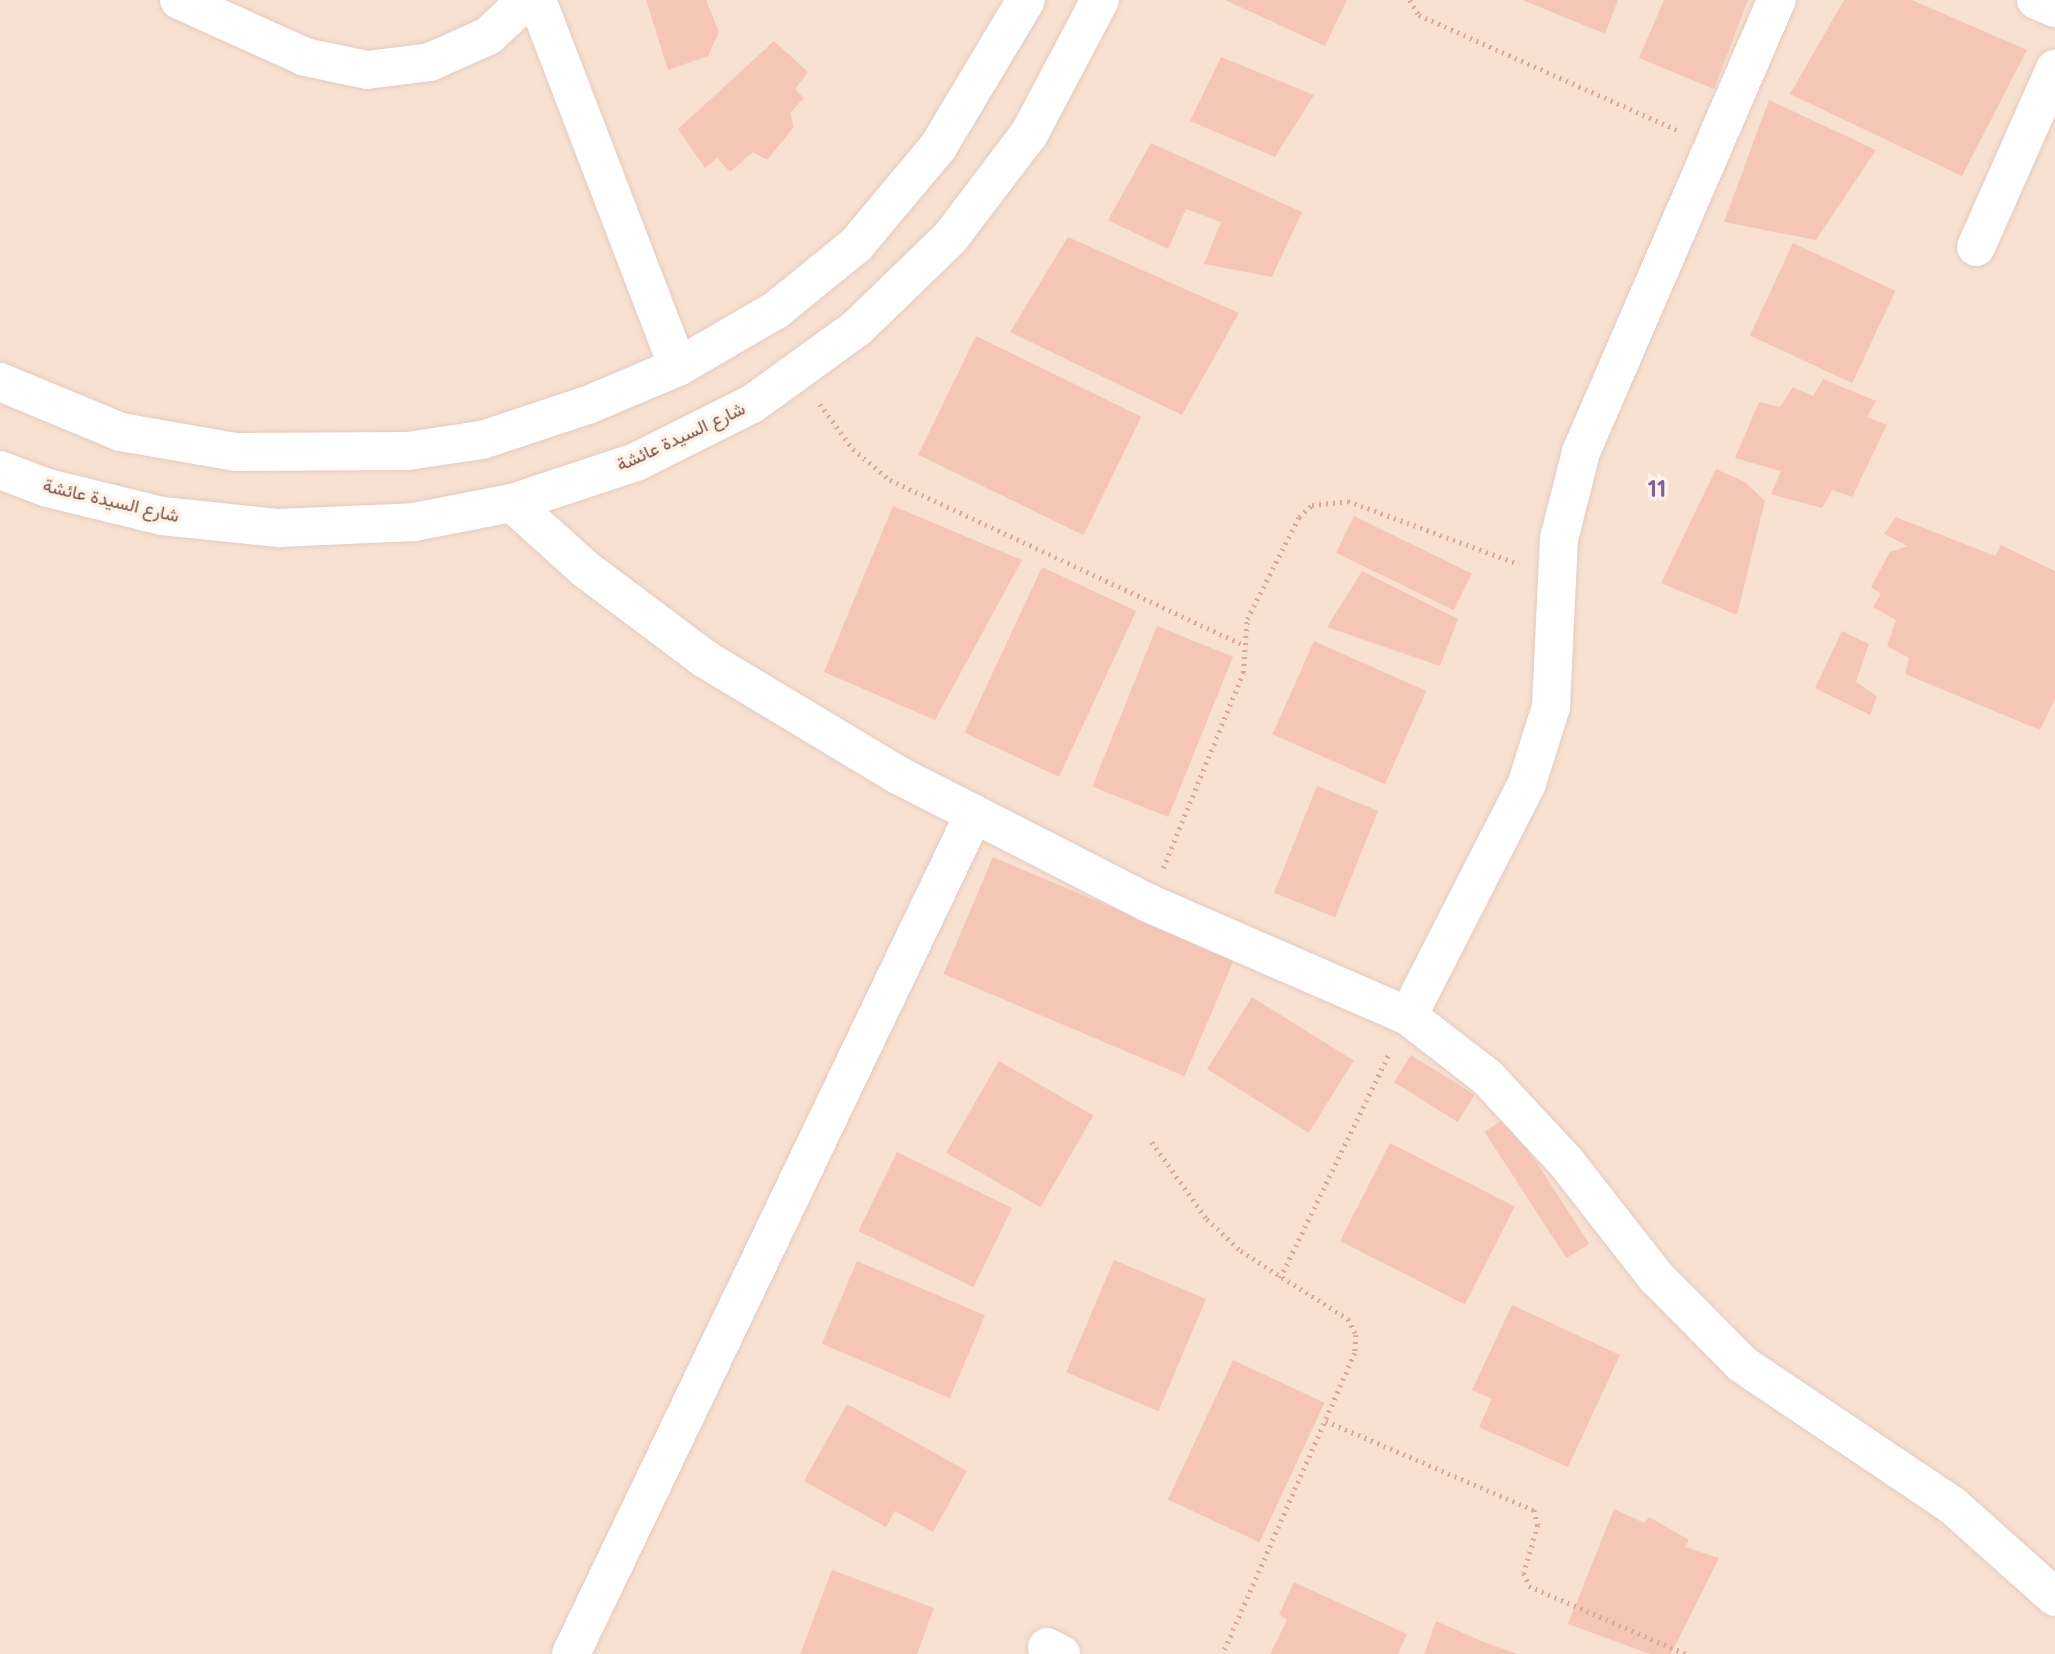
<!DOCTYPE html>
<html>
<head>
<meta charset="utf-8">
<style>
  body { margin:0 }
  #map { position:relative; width:2055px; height:1654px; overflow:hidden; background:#feeee0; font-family:Quicksand,Vazirmatn,sans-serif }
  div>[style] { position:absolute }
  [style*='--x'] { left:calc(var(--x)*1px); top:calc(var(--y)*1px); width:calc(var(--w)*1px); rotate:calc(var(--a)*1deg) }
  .residential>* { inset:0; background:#f8e1d1; transform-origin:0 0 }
  .building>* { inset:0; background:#f5c6b6; transform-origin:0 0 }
  .path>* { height:4.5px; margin-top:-2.25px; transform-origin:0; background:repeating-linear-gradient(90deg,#d9a99a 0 2px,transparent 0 7px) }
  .roads { filter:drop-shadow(0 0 2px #e4cabf) drop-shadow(0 0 2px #e4cabf) }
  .minor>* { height:38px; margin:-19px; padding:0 19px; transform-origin:19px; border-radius:19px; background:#fff }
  span { translate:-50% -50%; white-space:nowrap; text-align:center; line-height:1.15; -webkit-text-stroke:7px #fff2e8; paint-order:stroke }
  .street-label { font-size:18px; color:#765046 }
  .district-label { font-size:24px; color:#7e619a; font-weight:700 }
</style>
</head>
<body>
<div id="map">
  <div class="residential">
    <div style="left:0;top:0;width:2055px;height:1654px"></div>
  </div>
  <div class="building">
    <div style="clip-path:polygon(646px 0,706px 0,719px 32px,708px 56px,668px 70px)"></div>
    <div style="clip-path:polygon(1225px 0,1347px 0,1325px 46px)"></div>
    <div style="clip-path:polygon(1523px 0,1618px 0,1605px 34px)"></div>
    <div style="clip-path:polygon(1664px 0,1748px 0,1714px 89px,1639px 58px)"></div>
    <div style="clip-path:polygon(1844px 0,1912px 0,2027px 50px,1962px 176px,1790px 94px)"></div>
    <div style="clip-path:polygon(774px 41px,808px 72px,795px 89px,804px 98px,790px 113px,794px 127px,767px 160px,753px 152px,730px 172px,717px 158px,705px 168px,678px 129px)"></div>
    <div style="clip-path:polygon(1221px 57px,1314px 95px,1275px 157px,1190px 121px)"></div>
    <div style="clip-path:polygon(1769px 100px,1876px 150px,1816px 240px,1724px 222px)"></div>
    <div style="clip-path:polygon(1151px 143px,1302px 212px,1272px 277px,1204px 264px,1221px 222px,1186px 209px,1168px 249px,1108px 220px)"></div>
    <div style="clip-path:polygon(1068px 237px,1239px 313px,1182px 415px,1010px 332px)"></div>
    <div style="left:1793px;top:243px;width:113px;height:102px;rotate:25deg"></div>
    <div style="left:976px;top:336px;width:184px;height:132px;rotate:26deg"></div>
    <div style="clip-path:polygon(1823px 379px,1876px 401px,1867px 417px,1887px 425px,1852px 497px,1832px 490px,1822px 508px,1771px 494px,1781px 471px,1735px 458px,1759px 402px,1780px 407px,1793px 387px,1813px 396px)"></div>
    <div style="clip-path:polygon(1716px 469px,1745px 482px,1765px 501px,1737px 615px,1661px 583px)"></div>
    <div style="clip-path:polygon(893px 506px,1022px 560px,935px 720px,824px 672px)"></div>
    <div style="left:1354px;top:516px;width:131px;height:41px;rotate:26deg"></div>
    <div style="clip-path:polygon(1896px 517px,1995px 556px,2001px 545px,2055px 571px,2055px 699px,2040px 730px,1905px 674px,1909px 658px,1887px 646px,1896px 620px,1873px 607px,1881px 594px,1871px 587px,1890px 552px,1908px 546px,1884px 534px)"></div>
    <div style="left:1042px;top:567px;width:104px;height:183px;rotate:25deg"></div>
    <div style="clip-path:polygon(1362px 571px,1458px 619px,1440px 666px,1327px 627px)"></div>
    <div style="left:1157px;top:626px;width:82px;height:173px;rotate:22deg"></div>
    <div style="clip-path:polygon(1842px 631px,1869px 644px,1856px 682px,1877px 696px,1870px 715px,1815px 688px)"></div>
    <div style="left:1314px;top:641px;width:123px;height:102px;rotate:24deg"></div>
    <div style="left:1317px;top:786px;width:66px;height:115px;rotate:22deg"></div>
    <div style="left:993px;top:857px;width:262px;height:127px;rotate:23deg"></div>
    <div style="left:1252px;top:997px;width:120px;height:85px;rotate:32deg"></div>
    <div style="left:1411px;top:1055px;width:75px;height:32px;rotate:32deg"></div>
    <div style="left:999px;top:1061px;width:109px;height:106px;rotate:30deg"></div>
    <div style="left:1507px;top:1117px;width:151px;height:27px;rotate:57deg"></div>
    <div style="left:1390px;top:1143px;width:140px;height:110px;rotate:27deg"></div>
    <div style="left:897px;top:1152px;width:128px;height:88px;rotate:26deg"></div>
    <div style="left:1114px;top:1260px;width:100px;height:122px;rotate:23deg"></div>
    <div style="left:857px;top:1261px;width:139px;height:90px;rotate:23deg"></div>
    <div style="clip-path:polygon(1512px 1305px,1620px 1355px,1568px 1467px,1479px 1427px,1492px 1399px,1472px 1390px)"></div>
    <div style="left:1233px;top:1360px;width:101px;height:154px;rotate:25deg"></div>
    <div style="clip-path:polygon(847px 1404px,967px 1471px,933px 1532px,895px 1511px,886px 1527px,804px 1481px)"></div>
    <div style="clip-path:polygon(1614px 1509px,1644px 1523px,1649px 1517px,1689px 1540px,1685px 1547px,1719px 1558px,1671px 1654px,1650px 1654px,1568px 1624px)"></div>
    <div style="clip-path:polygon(832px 1570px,934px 1608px,917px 1654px,800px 1654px)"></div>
    <div style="clip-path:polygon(1294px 1582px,1407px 1634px,1398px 1654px,1270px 1654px,1287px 1620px,1279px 1614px)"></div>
    <div style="clip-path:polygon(1436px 1621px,1486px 1643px,1518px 1654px,1424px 1654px)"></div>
  </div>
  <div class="path">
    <div style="--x:1410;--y:0;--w:17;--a:59"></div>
    <div style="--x:1419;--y:15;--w:282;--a:24"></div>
    <div style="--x:820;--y:404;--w:56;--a:53.7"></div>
    <div style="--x:853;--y:449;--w:48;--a:40"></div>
    <div style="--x:890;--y:480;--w:391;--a:25"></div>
    <div style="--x:1163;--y:868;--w:211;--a:-67.7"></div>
    <div style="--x:1243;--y:673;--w:54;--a:-85.8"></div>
    <div style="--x:1247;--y:619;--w:114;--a:-63"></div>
    <div style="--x:1299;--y:517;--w:18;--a:-43"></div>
    <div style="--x:1312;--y:505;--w:36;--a:-6"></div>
    <div style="--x:1348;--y:501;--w:182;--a:20.2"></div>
    <div style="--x:1152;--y:1142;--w:95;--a:54.5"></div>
    <div style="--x:1207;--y:1219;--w:47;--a:43.3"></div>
    <div style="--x:1241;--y:1251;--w:127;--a:32.4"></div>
    <div style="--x:1348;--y:1319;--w:18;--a:63"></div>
    <div style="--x:1356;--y:1335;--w:18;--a:93"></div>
    <div style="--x:1355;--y:1353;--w:329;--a:113.7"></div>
    <div style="--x:1280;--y:1278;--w:252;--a:-64.1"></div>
    <div style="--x:1326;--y:1421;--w:226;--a:23.2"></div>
    <div style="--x:1534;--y:1510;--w:16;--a:75"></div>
    <div style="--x:1538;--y:1525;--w:50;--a:106.3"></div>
    <div style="--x:1524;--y:1573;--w:14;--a:69"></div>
    <div style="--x:1529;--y:1586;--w:171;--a:23.4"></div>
  </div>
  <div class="roads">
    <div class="minor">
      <div style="--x:179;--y:0;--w:138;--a:24.3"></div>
      <div style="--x:305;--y:57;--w:63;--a:11.8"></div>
      <div style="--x:367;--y:70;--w:64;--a:-7.2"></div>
      <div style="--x:430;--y:62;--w:64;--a:-24.1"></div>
      <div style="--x:488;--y:36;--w:53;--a:-42.7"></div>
      <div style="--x:537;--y:0;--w:393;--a:69"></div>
      <div style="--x:2036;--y:0;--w:21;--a:23"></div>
      <div style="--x:1976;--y:247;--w:195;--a:-66.1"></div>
      <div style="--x:0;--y:382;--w:131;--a:22.5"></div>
      <div style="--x:121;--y:432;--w:117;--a:9.9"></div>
      <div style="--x:236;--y:452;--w:172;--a:-0.3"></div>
      <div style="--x:408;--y:451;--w:75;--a:-8.5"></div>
      <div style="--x:482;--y:440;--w:112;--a:-18.3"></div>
      <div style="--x:588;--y:405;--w:98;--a:-22.9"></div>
      <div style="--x:678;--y:367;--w:113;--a:-30.2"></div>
      <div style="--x:776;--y:310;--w:103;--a:-39.1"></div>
      <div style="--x:856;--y:245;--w:128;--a:-50.1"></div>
      <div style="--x:938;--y:147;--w:171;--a:-59.1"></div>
      <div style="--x:0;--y:470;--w:51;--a:20.6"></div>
      <div style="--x:48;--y:488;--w:117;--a:13.8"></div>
      <div style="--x:162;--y:516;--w:118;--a:5.9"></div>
      <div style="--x:279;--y:528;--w:135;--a:-2.5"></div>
      <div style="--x:414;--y:522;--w:100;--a:-11"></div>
      <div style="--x:512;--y:503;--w:131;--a:-18.3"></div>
      <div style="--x:636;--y:462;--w:130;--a:-26.6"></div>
      <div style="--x:752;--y:404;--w:130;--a:-35.9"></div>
      <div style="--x:857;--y:328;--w:129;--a:-44.1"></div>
      <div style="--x:950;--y:238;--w:131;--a:-52.8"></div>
      <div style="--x:1029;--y:134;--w:152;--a:-62.1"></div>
      <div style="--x:512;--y:503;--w:98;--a:42.1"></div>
      <div style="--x:585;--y:569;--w:150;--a:36.9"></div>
      <div style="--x:705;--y:659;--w:225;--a:31"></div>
      <div style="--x:898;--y:775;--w:281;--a:27.1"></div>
      <div style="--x:1148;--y:903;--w:283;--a:23.5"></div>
      <div style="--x:1408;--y:1016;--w:100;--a:37.7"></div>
      <div style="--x:1487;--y:1077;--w:116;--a:47.1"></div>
      <div style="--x:1566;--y:1162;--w:146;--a:52"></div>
      <div style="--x:1656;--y:1277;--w:122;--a:45.3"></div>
      <div style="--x:1742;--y:1364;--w:253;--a:33.9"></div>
      <div style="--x:1952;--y:1505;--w:138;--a:41.8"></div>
      <div style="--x:1408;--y:1016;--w:262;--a:-62.9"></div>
      <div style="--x:1527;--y:783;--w:80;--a:-72.5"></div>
      <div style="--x:1551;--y:707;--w:168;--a:-87.3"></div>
      <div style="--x:1559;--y:539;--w:90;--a:-75.8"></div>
      <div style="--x:1581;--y:452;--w:493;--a:-66.6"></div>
      <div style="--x:1047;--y:1647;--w:16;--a:27"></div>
      <div style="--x:571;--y:1654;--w:932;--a:-64.37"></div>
    </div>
  </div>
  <div class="street-label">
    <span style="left:681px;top:437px;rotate:-25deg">شارع السيدة عائشة</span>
    <span style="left:111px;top:501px;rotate:13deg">شارع السيدة عائشة</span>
  </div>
  <div class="district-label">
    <span style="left:1657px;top:489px">11</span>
  </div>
</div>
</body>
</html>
